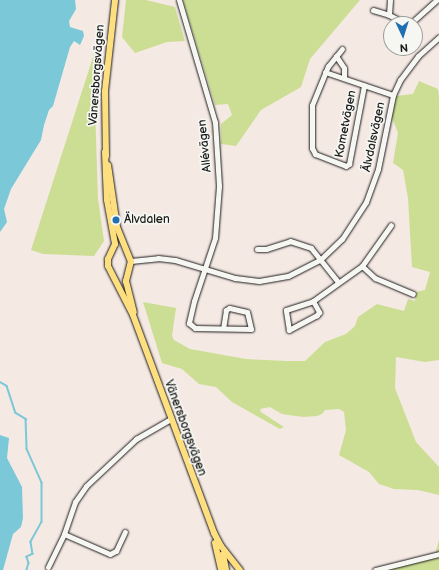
<!DOCTYPE html>
<html>
<head>
<meta charset="utf-8">
<style>
  body { margin:0 }
  #map { position:relative; width:439px; height:570px; overflow:hidden; background:#f5e9e4; font-family:"Balsamiq Sans",sans-serif }
  div>[style] { position:absolute }
  [style*='--x'] { left:calc(var(--x)*1px); top:calc(var(--y)*1px); width:calc(var(--w)*1px); rotate:calc(var(--a)*1deg) }
  .green>* { inset:0; background:#ccde93 }
  .water>* { inset:0; background:#7ac8d8 }
  .stream>* { height:1.5px; margin:-0.75px; padding:0 0.75px; transform-origin:0.75px; border-radius:0.75px; background:#7ac8d8 }
  .roads { filter:drop-shadow(0 0 1px #1c1c1c) drop-shadow(0 0 1px #1c1c1c) }
  .minor>* { height:5px; margin:-2.5px; padding:0 2.5px; transform-origin:2.5px; border-radius:2.5px; background:#f6f6f2 }
  .major>* { height:6px; margin:-3px; padding:0 3px; transform-origin:3px; border-radius:3px; background:#fedf80 }
  .dots>* { width:11px; height:11px; translate:-50% -50%; box-sizing:border-box; border:2px solid #f6f6f2; border-radius:50% }
  span { translate:-50% -50%; white-space:nowrap; text-align:center; line-height:1.15; -webkit-text-stroke:3.5px #f6f6f2; paint-order:stroke }
  .street-label { font-size:12px; color:#1c1c1c }
  .poi-label { font-size:12px; color:#1c1c1c }
  .left { translate:0 -50%; text-align:left }
  .north { position:absolute; left:383px; top:16px; width:40px; height:40px; box-sizing:border-box; background:#f6f6f2; border:1px solid #9f9f9c; border-radius:50%; rotate:176deg; font-size:11px; font-weight:700; line-height:16px; text-align:center; color:#1c1c1c }
  .north::after { content:''; display:block; margin:auto; width:14px; height:18px; background:#1f6fb2; clip-path:polygon(50% 0,100% 100%,50% 72%,0 100%) }
</style>
</head>
<body>
<div id="map">
  <div class="green">
    <div style="clip-path:polygon(126px 0,146px 0,175px 7px,185px 41px,167px 42px,135px 53px,122px 37px)"></div>
    <div style="clip-path:polygon(183px 0,360px 0,310px 59px,301px 87px,261px 110px,236px 146px,221px 144px,221px 124px,232px 115px,228px 104px,215px 105px)"></div>
    <div style="clip-path:polygon(102px 29px,94px 76px,98px 199px,104px 241px,94px 256px,43px 254px,31px 250px)"></div>
    <div style="clip-path:polygon(419px 81px,438px 89px,439px 97px,439px 360px,425px 362px,396px 357px,395px 388px,416px 442px,439px 467px,439px 495px,418px 490px,394px 489px,379px 484px,369px 472px,339px 455px,346px 430px,344px 412px,339px 409px,325px 410px,322px 414px,317px 416px,303px 417px,282px 414px,270px 407px,260px 409px,261px 412px,284px 427px,280px 429px,232px 402px,216px 387px,199px 384px,182px 369px,162px 363px,143px 302px,176px 308px,172px 336px,174px 340px,190px 349px,246px 359px,287px 361px,305px 361px,325px 342px,346px 334px,355px 326px,358px 317px,377px 304px,404px 311px,408px 299px,415px 301px,416px 292px,425px 290px,430px 272px,412px 267px,408px 198px,403px 170px,393px 163px,398px 133px,391px 115px,396px 96px,413px 94px)"></div>
    <div style="clip-path:polygon(439px 540px,439px 570px,381px 570px,434px 558px)"></div>
  </div>
  <div class="water">
    <div style="clip-path:polygon(0 0,75px 0,76px 9px,69px 21px,70px 27px,83px 31px,84px 36px,80px 45px,74px 41px,70px 47px,53px 106px,49px 110px,44px 125px,41px 140px,11px 189px,4px 209px,7px 222px,0 232px)"></div>
    <div style="clip-path:polygon(0 435px,9px 438px,7px 458px,22px 487px,23px 518px,21px 527px,13px 534px,3px 570px,0 570px)"></div>
  </div>
  <div class="stream">
    <div style="--x:0;--y:382;--w:8;--a:30"></div>
    <div style="--x:7;--y:386;--w:28;--a:72"></div>
    <div style="--x:16;--y:413;--w:12;--a:31"></div>
    <div style="--x:26;--y:419;--w:30;--a:88"></div>
    <div style="--x:27;--y:449;--w:37;--a:66"></div>
    <div style="--x:42;--y:483;--w:39;--a:90"></div>
    <div style="--x:42;--y:522;--w:23;--a:119"></div>
    <div style="--x:31;--y:542;--w:12;--a:81"></div>
    <div style="--x:33;--y:554;--w:7;--a:153"></div>
    <div style="--x:27;--y:557;--w:6;--a:72"></div>
    <div style="--x:29;--y:563;--w:7;--a:106"></div>
  </div>
  <div class="roads">
    <div class="minor">
      <div style="--x:179;--y:0;--w:127;--a:73.6"></div>
      <div style="--x:215;--y:122;--w:64;--a:86.4"></div>
      <div style="--x:219;--y:186;--w:52;--a:94.4"></div>
      <div style="--x:215;--y:238;--w:66;--a:108.4"></div>
      <div style="--x:194;--y:301;--w:23;--a:103"></div>
      <div style="--x:189;--y:323;--w:8;--a:40"></div>
      <div style="--x:195;--y:328;--w:56;--a:1"></div>
      <div style="--x:251;--y:329;--w:17;--a:-103"></div>
      <div style="--x:247;--y:312;--w:18;--a:-167"></div>
      <div style="--x:229;--y:308;--w:4;--a:146"></div>
      <div style="--x:226;--y:310;--w:18;--a:99"></div>
      <div style="--x:390;--y:0;--w:15;--a:94"></div>
      <div style="--x:389;--y:15;--w:20;--a:27"></div>
      <div style="--x:373;--y:10;--w:17;--a:17"></div>
      <div style="--x:410;--y:24;--w:36;--a:-42"></div>
      <div style="--x:342;--y:49;--w:22;--a:129"></div>
      <div style="--x:328;--y:66;--w:42;--a:112.3"></div>
      <div style="--x:312;--y:105;--w:43;--a:90"></div>
      <div style="--x:312;--y:148;--w:7;--a:63"></div>
      <div style="--x:315;--y:154;--w:33;--a:21"></div>
      <div style="--x:346;--y:166;--w:4;--a:-34"></div>
      <div style="--x:349;--y:164;--w:80;--a:-79.2"></div>
      <div style="--x:336;--y:56;--w:14;--a:56"></div>
      <div style="--x:344;--y:68;--w:10;--a:90"></div>
      <div style="--x:325;--y:72;--w:72;--a:18.7"></div>
      <div style="--x:257;--y:249;--w:9;--a:0"></div>
      <div style="--x:266;--y:249;--w:25;--a:-18"></div>
      <div style="--x:290;--y:241;--w:22;--a:18"></div>
      <div style="--x:311;--y:248;--w:43;--a:51.5"></div>
      <div style="--x:131;--y:261;--w:27;--a:-6"></div>
      <div style="--x:158;--y:258;--w:17;--a:7"></div>
      <div style="--x:175;--y:260;--w:63;--a:16.7"></div>
      <div style="--x:235;--y:278;--w:24;--a:7"></div>
      <div style="--x:259;--y:281;--w:29;--a:-10"></div>
      <div style="--x:288;--y:276;--w:37;--a:-27"></div>
      <div style="--x:321;--y:259;--w:29;--a:-44"></div>
      <div style="--x:342;--y:239;--w:44;--a:-57"></div>
      <div style="--x:366;--y:202;--w:35;--a:-70"></div>
      <div style="--x:378;--y:169;--w:76;--a:-78.5"></div>
      <div style="--x:393;--y:95;--w:17;--a:-65"></div>
      <div style="--x:400;--y:80;--w:30;--a:-53"></div>
      <div style="--x:418;--y:56;--w:28;--a:-42"></div>
      <div style="--x:362;--y:266;--w:18;--a:43"></div>
      <div style="--x:375;--y:278;--w:41;--a:22.8"></div>
      <div style="--x:313;--y:301;--w:13;--a:61"></div>
      <div style="--x:319;--y:312;--w:4;--a:124"></div>
      <div style="--x:317;--y:315;--w:32;--a:152"></div>
      <div style="--x:289;--y:330;--w:20;--a:-99"></div>
      <div style="--x:286;--y:310;--w:28;--a:-18"></div>
      <div style="--x:313;--y:301;--w:60;--a:-35.5"></div>
      <div style="--x:362;--y:266;--w:50;--a:-54.7"></div>
      <div style="--x:64;--y:534;--w:50;--a:23.5"></div>
      <div style="--x:110;--y:554;--w:7;--a:-27"></div>
      <div style="--x:116;--y:551;--w:21;--a:-65"></div>
      <div style="--x:48;--y:567;--w:37;--a:-64"></div>
      <div style="--x:64;--y:534;--w:34;--a:-71"></div>
      <div style="--x:75;--y:502;--w:19;--a:-55"></div>
      <div style="--x:86;--y:486;--w:69;--a:-43.2"></div>
      <div style="--x:136;--y:439;--w:39;--a:-30"></div>
      <div style="--x:375;--y:570;--w:66;--a:-14"></div>
    </div>
    <div class="major">
      <div style="--x:105;--y:152;--w:48;--a:87.6"></div>
      <div style="--x:107;--y:200;--w:45;--a:79.7"></div>
      <div style="--x:115;--y:244;--w:17;--a:115"></div>
      <div style="--x:108;--y:259;--w:7;--a:90"></div>
      <div style="--x:108;--y:266;--w:55;--a:63"></div>
      <div style="--x:133;--y:315;--w:233;--a:69.6"></div>
      <div style="--x:214;--y:533;--w:15;--a:62"></div>
      <div style="--x:221;--y:546;--w:31;--a:52"></div>
      <div style="--x:106;--y:156;--w:65;--a:-90.9"></div>
      <div style="--x:105;--y:91;--w:92;--a:-83.7"></div>
      <div style="--x:108;--y:165;--w:63;--a:81.7"></div>
      <div style="--x:117;--y:227;--w:37;--a:68"></div>
      <div style="--x:131;--y:261;--w:21;--a:104"></div>
      <div style="--x:126;--y:281;--w:32;--a:76"></div>
      <div style="--x:215;--y:543;--w:28;--a:77"></div>
      <div style="--x:223;--y:554;--w:16;--a:79"></div>
    </div>
  </div>
  <div class="dots">
    <div style="left:116px;top:220px;background:#1f6fb2"></div>
  </div>
  <div class="street-label">
    <span style="left:97px;top:75px;rotate:-86deg">Vänersborgsvägen</span>
    <span style="left:346px;top:124px;rotate:-79deg">Kometvägen</span>
    <span style="left:374px;top:137px;rotate:-78deg">Älvdalsvägen</span>
    <span style="left:205px;top:146px;rotate:-96deg">Allévägen</span>
    <span style="left:185px;top:428px;rotate:70deg">Vänersborgsvägen</span>
  </div>
  <div class="poi-label">
    <span class="left" style="left:124px;top:220px">Älvdalen</span>
  </div>
  <div class="north">N</div>
</div>
</body>
</html>
